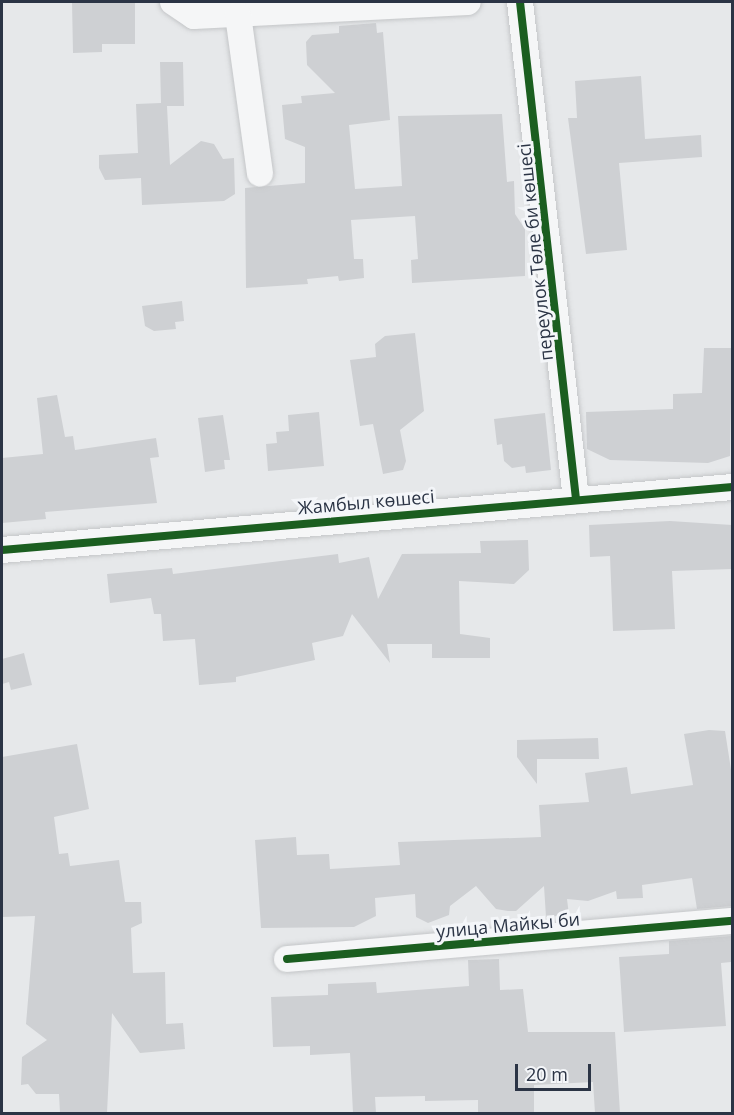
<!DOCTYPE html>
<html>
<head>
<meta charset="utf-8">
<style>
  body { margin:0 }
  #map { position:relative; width:734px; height:1115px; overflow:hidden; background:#e6e8ea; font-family:"Open Sans",sans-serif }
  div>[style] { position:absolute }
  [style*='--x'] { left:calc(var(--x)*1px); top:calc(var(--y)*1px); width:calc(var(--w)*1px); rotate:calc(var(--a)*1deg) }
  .building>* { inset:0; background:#ced0d3 }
  .roads { filter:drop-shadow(0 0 2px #c4c6c8) drop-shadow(0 0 2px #c4c6c8) }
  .minor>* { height:26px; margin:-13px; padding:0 13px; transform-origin:13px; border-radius:13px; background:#f5f6f7 }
  .cycleway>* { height:8px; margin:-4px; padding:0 4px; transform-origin:4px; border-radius:4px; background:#1b5e20 }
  span { translate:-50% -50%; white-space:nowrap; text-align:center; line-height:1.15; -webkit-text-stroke:6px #f4f6f9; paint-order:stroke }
  .street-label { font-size:18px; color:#2b3445 }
  .frame { position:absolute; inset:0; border:3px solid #2b3445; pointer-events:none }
  .scale { position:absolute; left:515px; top:1064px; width:76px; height:27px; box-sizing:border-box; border:3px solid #2b3445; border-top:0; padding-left:8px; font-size:18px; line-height:21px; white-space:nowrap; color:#2b3445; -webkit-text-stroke:4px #f4f6f9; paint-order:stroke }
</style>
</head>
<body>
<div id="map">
  <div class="building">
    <div style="clip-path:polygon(72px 2px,135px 2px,135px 44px,102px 44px,102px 52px,73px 53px)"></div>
    <div style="clip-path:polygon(376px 23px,377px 33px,383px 32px,390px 120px,349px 125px,355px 189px,402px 186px,398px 116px,502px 114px,507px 182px,514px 181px,515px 214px,525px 229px,525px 276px,412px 283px,411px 260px,418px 259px,415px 216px,351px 220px,354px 259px,363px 259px,364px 278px,339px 281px,338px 276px,307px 279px,308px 284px,246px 288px,245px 188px,305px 183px,305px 147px,285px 139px,282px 105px,302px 103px,301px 96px,335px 93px,307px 65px,306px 42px,312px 35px,339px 33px,339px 26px)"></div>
    <div style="clip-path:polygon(160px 62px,183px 62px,184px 106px,167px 106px,170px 165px,201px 141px,214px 144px,223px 159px,234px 158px,235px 194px,224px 201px,142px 205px,141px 178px,105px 180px,99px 168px,99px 155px,138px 153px,136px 104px,161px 103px)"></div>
    <div style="clip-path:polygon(641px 76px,645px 139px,701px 135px,702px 157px,619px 163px,627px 250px,586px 254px,568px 118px,577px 118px,575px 81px)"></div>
    <div style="clip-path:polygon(182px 301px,184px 321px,175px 322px,176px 329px,154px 331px,145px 326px,142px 306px)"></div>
    <div style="clip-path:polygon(415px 333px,424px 411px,400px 430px,406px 461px,403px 470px,383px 474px,373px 424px,360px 426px,350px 360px,376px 357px,375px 344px,385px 336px)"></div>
    <div style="clip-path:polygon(704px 348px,732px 348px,730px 456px,708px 463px,610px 460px,587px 449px,586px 412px,673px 409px,673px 394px,702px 393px)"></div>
    <div style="clip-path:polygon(57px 395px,65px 437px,73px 436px,75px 450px,156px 438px,159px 457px,150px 458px,157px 503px,45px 512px,46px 519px,2px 523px,2px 458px,43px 454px,37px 398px)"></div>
    <div style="clip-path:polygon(319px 412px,324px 466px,268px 471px,266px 444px,277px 443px,276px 432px,289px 431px,288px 415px)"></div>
    <div style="clip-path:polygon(545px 413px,551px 470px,526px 473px,525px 466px,512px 468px,504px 461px,502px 444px,497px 445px,494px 419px)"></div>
    <div style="clip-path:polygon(223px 415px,230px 460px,224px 460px,225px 469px,205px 472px,198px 418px)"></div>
    <div style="clip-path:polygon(670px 521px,732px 525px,732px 569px,672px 571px,675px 629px,613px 631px,610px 556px,590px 557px,589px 525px)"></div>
    <div style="clip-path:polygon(528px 540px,529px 570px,514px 584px,459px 581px,460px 634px,490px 638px,490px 658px,432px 658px,432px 644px,387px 644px,390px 663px,352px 614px,343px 636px,312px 643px,315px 660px,236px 677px,236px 682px,199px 685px,195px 639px,163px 641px,161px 614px,154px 614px,151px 598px,110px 603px,107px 574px,172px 568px,173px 574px,338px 554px,339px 563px,369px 557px,378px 599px,402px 554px,481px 553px,480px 541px)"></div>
    <div style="clip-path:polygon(24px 653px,32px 685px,11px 690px,9px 682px,2px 684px,2px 659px)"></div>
    <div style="clip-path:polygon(709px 730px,725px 731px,732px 776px,732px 906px,697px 909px,692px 878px,642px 885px,643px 898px,617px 899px,616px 891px,588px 901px,567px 899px,569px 915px,546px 917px,544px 886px,516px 911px,508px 911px,496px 909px,476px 886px,450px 906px,449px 915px,428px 923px,416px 917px,415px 894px,375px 898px,376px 916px,354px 927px,261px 928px,255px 840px,296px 837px,297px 855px,329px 854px,330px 869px,400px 865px,398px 842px,541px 837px,539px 805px,589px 802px,585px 773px,627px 767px,631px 794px,693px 785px,684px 734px)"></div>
    <div style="clip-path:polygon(598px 738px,599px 759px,537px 759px,537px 784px,517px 757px,517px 740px)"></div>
    <div style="clip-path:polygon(77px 744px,89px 809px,54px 817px,59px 854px,68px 853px,70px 866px,119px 860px,125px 902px,141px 902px,142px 923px,131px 928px,133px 973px,165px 972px,166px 1024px,183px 1023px,185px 1049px,140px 1053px,112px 1013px,107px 1113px,60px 1113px,59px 1094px,36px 1094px,28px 1084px,21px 1085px,22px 1057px,47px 1040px,26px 1024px,35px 916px,2px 917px,2px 757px)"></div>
    <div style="clip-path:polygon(732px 936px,731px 962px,721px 963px,726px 1026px,624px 1032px,619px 957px,669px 954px,669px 941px)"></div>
    <div style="clip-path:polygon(499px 959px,500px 990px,523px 989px,528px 1032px,615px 1032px,620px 1113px,595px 1113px,593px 1082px,534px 1085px,534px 1113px,478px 1113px,478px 1100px,425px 1101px,425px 1096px,375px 1097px,376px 1113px,353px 1113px,350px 1053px,310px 1055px,310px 1046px,273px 1047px,271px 997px,328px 995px,328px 984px,376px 982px,377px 993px,469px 986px,468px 960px)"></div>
  </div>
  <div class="roads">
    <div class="minor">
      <div style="--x:173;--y:2;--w:25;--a:34"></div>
      <div style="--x:194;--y:16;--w:274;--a:-2.9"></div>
      <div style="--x:520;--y:2;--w:500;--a:83.57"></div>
      <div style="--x:238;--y:15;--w:160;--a:82.1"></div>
      <div style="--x:2;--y:550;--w:733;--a:-4.93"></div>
      <div style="--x:287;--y:959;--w:447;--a:-4.9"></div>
    </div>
  </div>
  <div class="cycleway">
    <div style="--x:520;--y:2;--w:500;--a:83.57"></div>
    <div style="--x:2;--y:550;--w:733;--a:-4.93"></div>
    <div style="--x:287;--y:959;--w:447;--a:-4.9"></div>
  </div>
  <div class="street-label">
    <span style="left:535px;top:252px;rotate:-96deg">переулок Төле би көшесі</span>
    <span style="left:366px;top:502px;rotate:-5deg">Жамбыл көшесі</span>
    <span style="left:508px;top:925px;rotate:-5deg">улица Майкы би</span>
  </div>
  <div class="frame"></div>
  <div class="scale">20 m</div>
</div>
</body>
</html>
